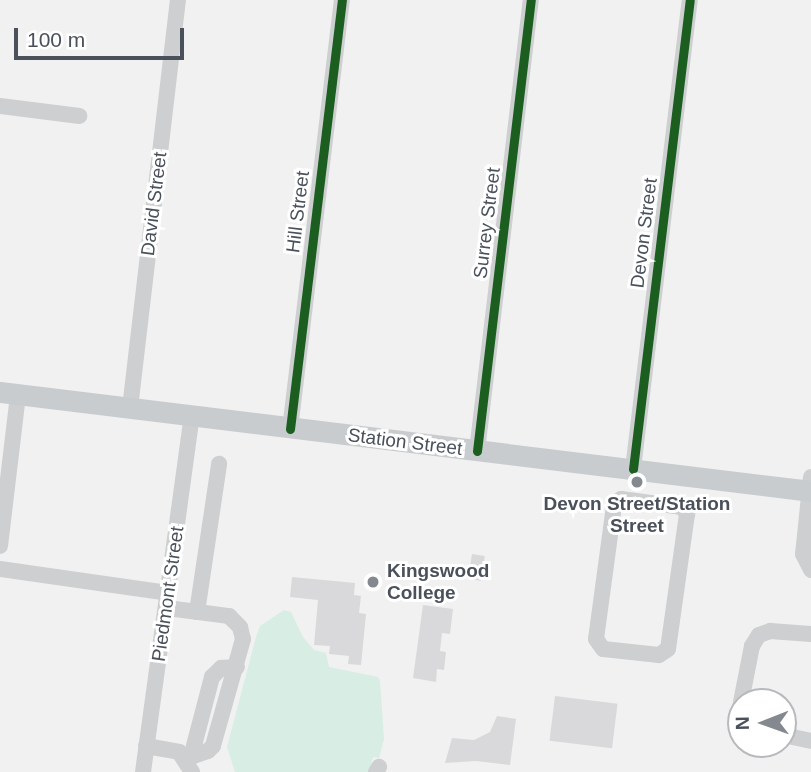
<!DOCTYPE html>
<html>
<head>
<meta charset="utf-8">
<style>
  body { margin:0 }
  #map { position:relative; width:811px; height:772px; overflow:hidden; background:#f1f1f1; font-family:Arial,sans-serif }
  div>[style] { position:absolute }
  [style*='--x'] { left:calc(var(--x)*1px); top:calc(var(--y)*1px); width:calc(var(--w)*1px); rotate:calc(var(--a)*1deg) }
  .green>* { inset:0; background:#d8ede3 }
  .building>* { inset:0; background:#d9d9db; transform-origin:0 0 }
  .minor>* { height:16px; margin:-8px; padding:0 8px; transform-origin:8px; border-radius:8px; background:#cdcfd1 }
  .major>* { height:21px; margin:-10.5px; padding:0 10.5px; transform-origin:10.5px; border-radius:10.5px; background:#c9ccce }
  .cycleway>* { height:9px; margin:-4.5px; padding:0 4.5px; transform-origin:4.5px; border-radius:4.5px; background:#1b5e20 }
  .dots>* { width:19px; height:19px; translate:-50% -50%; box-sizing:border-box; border:4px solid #fff; border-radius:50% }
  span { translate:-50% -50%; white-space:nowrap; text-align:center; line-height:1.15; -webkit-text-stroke:6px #fff; paint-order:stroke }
  .street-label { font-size:19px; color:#4a515b }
  .poi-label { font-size:19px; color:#4a515b; font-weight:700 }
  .left { translate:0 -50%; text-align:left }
  .north { position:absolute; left:727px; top:688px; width:70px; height:70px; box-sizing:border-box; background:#fff; border:2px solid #b7b9bd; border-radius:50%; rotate:269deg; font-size:19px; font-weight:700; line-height:28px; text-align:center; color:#4a515b }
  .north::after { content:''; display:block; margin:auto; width:24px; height:32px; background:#848990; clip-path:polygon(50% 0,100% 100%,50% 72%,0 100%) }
  .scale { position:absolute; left:14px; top:28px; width:170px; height:32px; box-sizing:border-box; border:4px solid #4a515b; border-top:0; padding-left:9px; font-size:21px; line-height:24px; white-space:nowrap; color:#4a515b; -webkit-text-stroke:5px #fff; paint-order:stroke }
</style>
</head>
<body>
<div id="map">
  <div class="green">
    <div style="clip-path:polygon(284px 610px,291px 612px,303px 637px,314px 650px,326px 653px,329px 667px,378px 677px,380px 681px,384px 739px,379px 758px,373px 757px,369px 772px,235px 772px,227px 747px,256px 637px,260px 626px)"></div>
  </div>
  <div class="building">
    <div style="left:472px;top:554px;width:13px;height:25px;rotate:9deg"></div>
    <div style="clip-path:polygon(292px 577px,355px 583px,354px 595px,361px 596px,359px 613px,366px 614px,361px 665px,348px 664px,349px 656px,329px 654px,330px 646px,314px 645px,318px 600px,290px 597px)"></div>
    <div style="clip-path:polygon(423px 605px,453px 609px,450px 634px,442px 633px,440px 651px,446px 652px,444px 670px,437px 669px,436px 682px,413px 678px)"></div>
    <div style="left:555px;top:696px;width:63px;height:45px;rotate:7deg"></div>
    <div style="clip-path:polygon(497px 716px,516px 719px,510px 765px,476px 761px,445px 763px,452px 738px,474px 740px,490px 732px)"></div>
  </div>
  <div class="minor">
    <div style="--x:0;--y:106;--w:80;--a:7.2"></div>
    <div style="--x:130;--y:408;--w:411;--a:-83.3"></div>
    <div style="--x:290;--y:429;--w:432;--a:-83.1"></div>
    <div style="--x:477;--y:451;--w:454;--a:-83.2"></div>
    <div style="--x:633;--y:469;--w:472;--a:-83.1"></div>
    <div style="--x:811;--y:477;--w:77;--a:95.9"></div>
    <div style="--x:803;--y:554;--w:18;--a:63"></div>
    <div style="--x:621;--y:499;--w:62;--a:7.5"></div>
    <div style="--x:682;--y:507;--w:9;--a:54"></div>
    <div style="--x:687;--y:514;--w:136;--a:98"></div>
    <div style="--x:668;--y:649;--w:11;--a:146"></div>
    <div style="--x:659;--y:655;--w:56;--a:-173.9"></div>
    <div style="--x:603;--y:649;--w:12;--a:-125"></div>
    <div style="--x:596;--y:639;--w:134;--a:-82.3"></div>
    <div style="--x:614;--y:506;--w:10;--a:-45"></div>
    <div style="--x:0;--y:546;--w:153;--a:-83.2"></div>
    <div style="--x:0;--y:569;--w:171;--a:8.1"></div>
    <div style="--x:167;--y:608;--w:63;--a:7.4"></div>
    <div style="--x:229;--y:616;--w:16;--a:45"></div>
    <div style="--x:240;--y:627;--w:12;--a:76"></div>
    <div style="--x:243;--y:639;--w:111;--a:105.7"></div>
    <div style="--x:213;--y:746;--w:7;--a:135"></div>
    <div style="--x:208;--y:751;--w:24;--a:161"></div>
    <div style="--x:197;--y:612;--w:150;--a:-81.5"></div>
    <div style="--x:741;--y:702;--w:57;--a:-78.9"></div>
    <div style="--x:752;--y:646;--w:13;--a:-58"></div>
    <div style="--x:759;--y:635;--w:12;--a:-20"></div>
    <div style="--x:770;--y:631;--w:41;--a:4.2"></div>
    <div style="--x:741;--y:703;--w:16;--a:101"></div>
    <div style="--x:738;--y:719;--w:3;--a:18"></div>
    <div style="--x:783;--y:735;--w:29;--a:12"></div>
    <div style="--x:146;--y:746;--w:34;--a:10"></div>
    <div style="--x:179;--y:752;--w:24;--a:57"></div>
    <div style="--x:191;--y:757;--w:83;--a:-75.3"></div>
    <div style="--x:212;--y:677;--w:13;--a:-45"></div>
    <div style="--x:221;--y:668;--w:16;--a:-4"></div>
    <div style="--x:143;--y:772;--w:359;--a:-82.2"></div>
    <div style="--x:376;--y:772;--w:6;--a:-59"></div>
  </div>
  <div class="major">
    <div style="--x:0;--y:392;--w:817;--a:6.96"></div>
  </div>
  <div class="cycleway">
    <div style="--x:290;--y:429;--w:432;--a:-83.1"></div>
    <div style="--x:477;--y:451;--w:454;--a:-83.2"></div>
    <div style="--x:633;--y:469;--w:472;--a:-83.1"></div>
  </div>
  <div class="dots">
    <div style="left:637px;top:482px;background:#848990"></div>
    <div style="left:373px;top:582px;background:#848990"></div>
  </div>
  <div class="street-label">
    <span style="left:154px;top:204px;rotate:-83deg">David Street</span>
    <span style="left:298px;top:212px;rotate:-83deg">Hill Street</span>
    <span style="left:487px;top:223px;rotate:-83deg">Surrey Street</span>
    <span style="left:644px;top:233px;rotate:-83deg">Devon Street</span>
    <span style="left:405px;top:442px;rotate:7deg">Station Street</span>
    <span style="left:168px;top:594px;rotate:-82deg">Piedmont Street</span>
  </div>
  <div class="poi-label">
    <span style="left:637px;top:515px">Devon Street/Station<br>Street</span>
    <span class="left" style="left:387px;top:582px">Kingswood<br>College</span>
  </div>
  <div class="north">N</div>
  <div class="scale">100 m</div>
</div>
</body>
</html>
